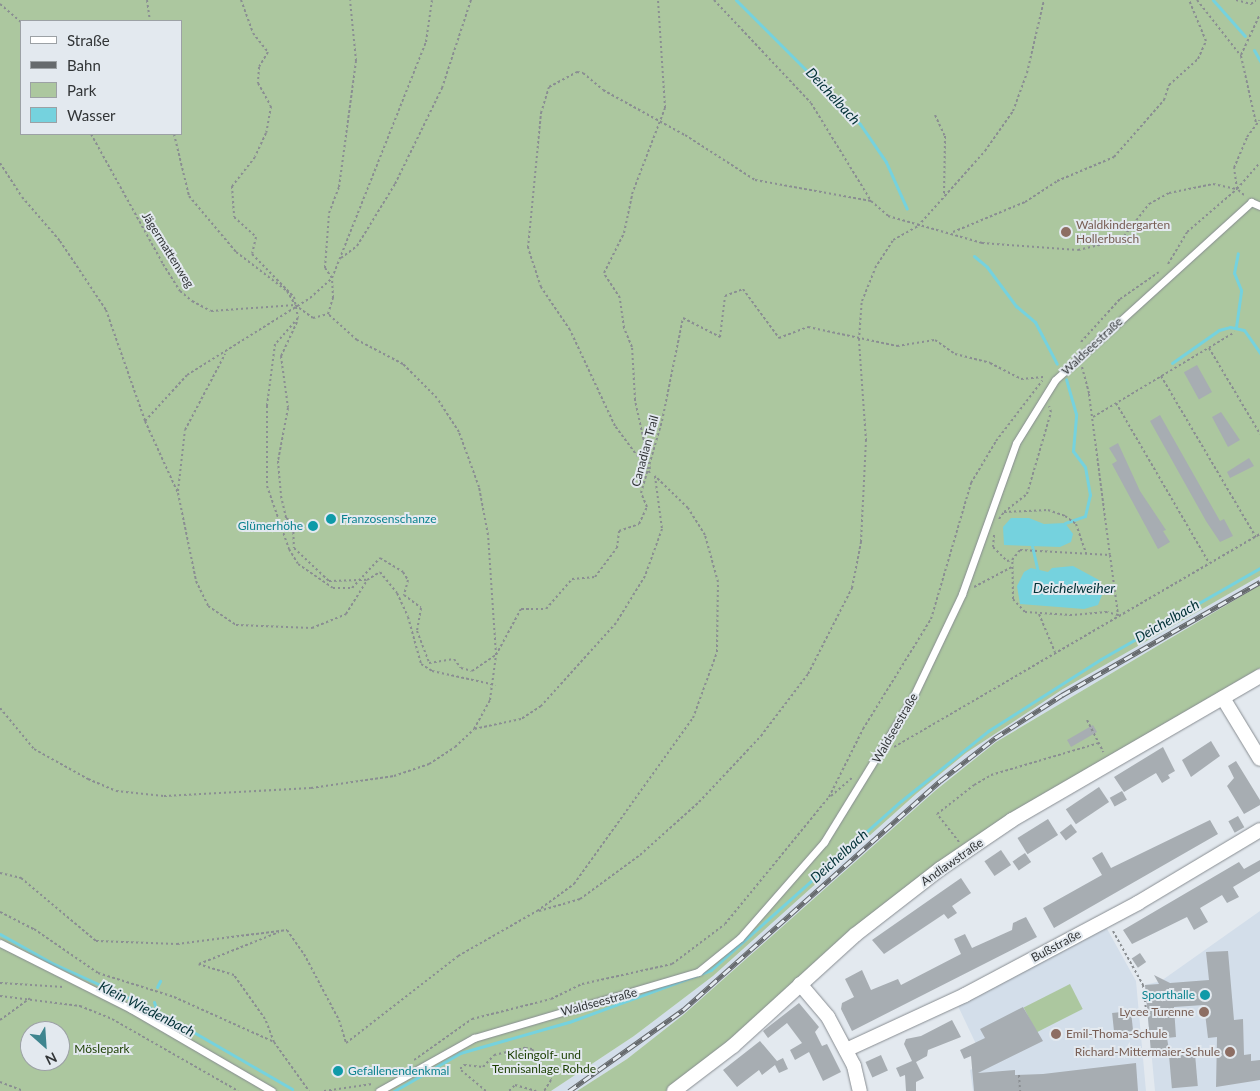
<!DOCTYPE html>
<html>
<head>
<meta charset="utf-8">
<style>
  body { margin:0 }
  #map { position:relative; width:1260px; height:1091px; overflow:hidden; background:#e3e9ef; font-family:Lato,sans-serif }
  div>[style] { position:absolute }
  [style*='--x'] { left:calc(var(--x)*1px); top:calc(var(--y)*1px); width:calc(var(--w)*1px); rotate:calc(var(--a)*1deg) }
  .built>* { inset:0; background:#d3deea }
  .green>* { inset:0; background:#acc79f; transform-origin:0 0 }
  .water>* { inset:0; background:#75d2de }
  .stream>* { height:3px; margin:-1.5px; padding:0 1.5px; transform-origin:1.5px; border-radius:1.5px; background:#75d2de }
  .building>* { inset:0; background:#a7adb2; transform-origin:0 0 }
  .path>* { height:2px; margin-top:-1px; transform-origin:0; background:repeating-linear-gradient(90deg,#8a8e92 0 2.5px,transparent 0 5px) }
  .roads { filter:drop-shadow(0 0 1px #878c91) drop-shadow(0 0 1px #878c91) }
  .lane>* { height:7px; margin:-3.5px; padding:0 3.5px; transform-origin:3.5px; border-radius:3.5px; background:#fff }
  .street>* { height:14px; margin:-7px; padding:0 7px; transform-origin:7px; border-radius:7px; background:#fff }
  .rail>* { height:5px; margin-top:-2.5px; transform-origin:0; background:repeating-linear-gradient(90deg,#e3e9ef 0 9px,#666a6d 0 18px); box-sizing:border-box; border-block:1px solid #666a6d }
  .dots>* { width:14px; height:14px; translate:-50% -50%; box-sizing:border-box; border:2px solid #e3e9ef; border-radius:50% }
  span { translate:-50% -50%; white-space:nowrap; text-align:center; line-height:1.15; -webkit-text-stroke:4px #e3e9ef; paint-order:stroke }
  .education-label { font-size:12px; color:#785e54 }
  .left { translate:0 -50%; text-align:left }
  .right { translate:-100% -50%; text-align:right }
  .street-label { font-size:12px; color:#323537 }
  .culture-label { font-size:12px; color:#0d838f }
  .park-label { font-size:12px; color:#1b3e00 }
  .water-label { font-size:14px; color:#023136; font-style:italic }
  .legend { position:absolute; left:20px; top:20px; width:162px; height:115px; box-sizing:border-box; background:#e3e9ef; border:1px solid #9ca1a5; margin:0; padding:6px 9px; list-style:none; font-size:15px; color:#323537 }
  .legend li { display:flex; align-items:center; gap:10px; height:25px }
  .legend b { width:25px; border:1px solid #9ca1a5 }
  .north { position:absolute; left:20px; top:1021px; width:50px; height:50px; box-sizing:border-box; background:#e3e9ef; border:1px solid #9ca1a5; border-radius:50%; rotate:154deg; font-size:14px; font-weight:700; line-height:20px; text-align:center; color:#323537 }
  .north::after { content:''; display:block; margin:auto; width:18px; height:22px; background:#3f858f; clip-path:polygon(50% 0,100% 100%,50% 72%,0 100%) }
</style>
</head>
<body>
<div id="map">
  <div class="built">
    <div style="clip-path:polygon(1260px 576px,1260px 585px,996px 742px,936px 790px,683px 1015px,627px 1059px,577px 1091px,551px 1091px,634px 1036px,713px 976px,916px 794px,966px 753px,1063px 689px)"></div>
    <div style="clip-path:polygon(1260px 911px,1260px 1091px,1155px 1091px,1145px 985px,1161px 981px)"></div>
    <div style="clip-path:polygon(1106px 927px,1136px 981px,1146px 1091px,973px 1091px,970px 1070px,985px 1063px,958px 1006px)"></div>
  </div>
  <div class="green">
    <div style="clip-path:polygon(evenodd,0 0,1260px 0,1260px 576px,1063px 689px,966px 753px,916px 794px,713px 976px,634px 1036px,551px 1091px,0 1091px,0 0,21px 21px,181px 21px,181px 134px,21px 134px,21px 21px,0 0,30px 1031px,60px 1031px,60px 1061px,30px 1061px,30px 1031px)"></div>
    <div style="clip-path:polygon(1260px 585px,1260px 668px,1020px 808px,666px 1091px,577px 1091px,627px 1059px,683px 1015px,936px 790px,996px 742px)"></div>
    <div style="left:1070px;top:984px;width:28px;height:52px;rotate:63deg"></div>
  </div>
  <div class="water">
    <div style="clip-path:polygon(1011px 518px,1029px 518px,1044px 524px,1065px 523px,1073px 534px,1071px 542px,1060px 547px,1004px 545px,1003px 527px)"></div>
    <div style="clip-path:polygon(1073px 566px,1099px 580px,1104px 590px,1098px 605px,1084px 609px,1020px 604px,1017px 586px,1024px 572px,1031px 568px,1048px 572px,1052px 568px)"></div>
  </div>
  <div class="stream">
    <div style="--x:736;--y:0;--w:175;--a:45"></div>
    <div style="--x:860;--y:124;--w:46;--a:55.6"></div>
    <div style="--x:886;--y:162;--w:51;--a:65.9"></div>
    <div style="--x:1213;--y:0;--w:48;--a:48.4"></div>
    <div style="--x:1254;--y:50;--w:13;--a:61"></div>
    <div style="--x:974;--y:256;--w:17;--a:40"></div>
    <div style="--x:987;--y:267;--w:49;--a:53.4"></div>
    <div style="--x:1016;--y:306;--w:25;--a:40"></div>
    <div style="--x:1035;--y:322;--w:47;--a:62.4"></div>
    <div style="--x:1236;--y:327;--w:37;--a:-82"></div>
    <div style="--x:1241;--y:290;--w:18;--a:-112"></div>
    <div style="--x:1234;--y:273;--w:20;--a:-79"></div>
    <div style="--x:1172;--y:363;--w:57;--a:-35.1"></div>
    <div style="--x:1219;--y:330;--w:11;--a:-15"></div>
    <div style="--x:1230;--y:327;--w:14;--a:12"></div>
    <div style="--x:1244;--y:330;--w:28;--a:55"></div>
    <div style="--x:1065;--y:523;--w:21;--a:-19"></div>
    <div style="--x:1085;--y:516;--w:22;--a:-77"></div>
    <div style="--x:1090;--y:495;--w:28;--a:-100"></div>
    <div style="--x:1085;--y:467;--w:20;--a:-127"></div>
    <div style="--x:1073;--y:451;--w:37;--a:-85"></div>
    <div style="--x:1076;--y:414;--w:36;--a:-106"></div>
    <div style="--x:1032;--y:546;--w:27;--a:77"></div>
    <div style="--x:0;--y:934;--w:57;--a:29.2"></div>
    <div style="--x:50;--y:962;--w:118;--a:24.6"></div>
    <div style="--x:157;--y:1011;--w:156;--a:30"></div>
    <div style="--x:157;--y:987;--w:7;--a:-63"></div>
    <div style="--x:154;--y:1002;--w:9;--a:72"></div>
    <div style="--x:394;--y:1091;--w:76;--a:-29.9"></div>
    <div style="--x:460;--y:1053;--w:113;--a:-15.9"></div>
    <div style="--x:569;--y:1022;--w:151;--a:-20.1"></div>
    <div style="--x:711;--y:970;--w:254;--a:-41.7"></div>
    <div style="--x:901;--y:801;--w:112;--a:-38.8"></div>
    <div style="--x:988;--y:731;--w:134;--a:-32.5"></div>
    <div style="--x:1101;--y:659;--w:183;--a:-29.8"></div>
  </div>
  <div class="building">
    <div style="left:1197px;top:365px;width:31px;height:15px;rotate:61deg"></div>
    <div style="clip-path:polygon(1221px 412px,1240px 440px,1228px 447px,1212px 417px)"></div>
    <div style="clip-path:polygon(1160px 415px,1220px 521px,1224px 519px,1233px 536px,1220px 542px,1206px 521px,1150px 421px)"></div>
    <div style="clip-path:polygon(1118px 443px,1140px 491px,1166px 530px,1163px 531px,1170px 542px,1158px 549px,1112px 464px,1117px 461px,1109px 448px)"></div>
    <div style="clip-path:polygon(1249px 458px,1254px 466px,1230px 478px,1227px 472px)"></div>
    <div style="left:1093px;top:725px;width:8px;height:30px;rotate:60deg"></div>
    <div style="clip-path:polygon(1211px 741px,1220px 756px,1191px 777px,1182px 760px)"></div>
    <div style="clip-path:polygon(1163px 747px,1175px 771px,1168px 775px,1170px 778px,1162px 783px,1156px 773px,1124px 792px,1114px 777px)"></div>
    <div style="clip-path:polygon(1236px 761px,1260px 800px,1260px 805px,1244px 814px,1227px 786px,1234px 778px,1228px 766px)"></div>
    <div style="left:1099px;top:787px;width:18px;height:40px;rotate:56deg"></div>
    <div style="left:1122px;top:791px;width:10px;height:14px;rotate:61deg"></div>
    <div style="left:1238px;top:816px;width:13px;height:11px;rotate:61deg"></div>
    <div style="left:1048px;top:819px;width:19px;height:36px;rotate:58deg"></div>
    <div style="clip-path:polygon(1210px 820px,1218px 834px,1054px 928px,1043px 908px,1102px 875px,1092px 858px,1102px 852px,1111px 868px)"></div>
    <div style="left:1071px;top:824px;width:10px;height:14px;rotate:53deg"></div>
    <div style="left:1001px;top:850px;width:18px;height:20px;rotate:56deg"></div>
    <div style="left:1025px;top:853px;width:11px;height:15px;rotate:56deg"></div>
    <div style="clip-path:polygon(1260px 860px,1260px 871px,1233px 887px,1239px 897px,1227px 903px,1222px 895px,1200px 908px,1208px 922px,1194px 930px,1187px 917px,1132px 944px,1123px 930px,1239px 862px,1244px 869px)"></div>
    <div style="clip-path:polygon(961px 878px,971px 893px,952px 906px,957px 913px,948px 919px,944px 914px,884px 954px,872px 940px)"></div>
    <div style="clip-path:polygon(1026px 917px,1037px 937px,852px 1031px,841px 1009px,842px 1003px,854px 997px,845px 979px,862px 970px,871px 990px,898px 979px,901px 985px,961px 954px,954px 939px,965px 934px,972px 948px,1012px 930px,1013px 923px)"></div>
    <div style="clip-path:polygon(1228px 951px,1234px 1020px,1243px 1019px,1244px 1055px,1251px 1054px,1251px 1061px,1260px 1060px,1260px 1080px,1216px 1087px,1217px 1037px,1208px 1038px,1204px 1005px,1174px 1007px,1176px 1037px,1167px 1038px,1169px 1050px,1151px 1052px,1145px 985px,1159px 984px,1154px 975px,1170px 983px,1209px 980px,1206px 952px)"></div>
    <div style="left:1140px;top:953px;width:11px;height:10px;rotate:56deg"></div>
    <div style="clip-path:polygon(799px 1003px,819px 1027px,815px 1032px,822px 1046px,827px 1044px,841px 1072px,823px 1081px,809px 1052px,795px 1060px,790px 1050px,802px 1043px,787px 1023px,768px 1038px,763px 1031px)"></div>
    <div style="clip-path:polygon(1023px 1007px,1043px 1041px,978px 1073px,1015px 1070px,1015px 1075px,1043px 1074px,1136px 1063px,1138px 1091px,974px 1091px,971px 1056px,964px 1059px,960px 1050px,985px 1038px,980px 1029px)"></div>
    <div style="left:1131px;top:1011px;width:20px;height:19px;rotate:84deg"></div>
    <div style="clip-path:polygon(952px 1020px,961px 1037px,928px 1050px,927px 1056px,916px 1062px,924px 1078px,916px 1082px,916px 1091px,906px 1091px,905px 1075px,900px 1077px,896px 1068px,912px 1061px,904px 1044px,906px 1039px,921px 1036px)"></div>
    <div style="clip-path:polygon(760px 1041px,777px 1061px,783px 1058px,788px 1069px,779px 1073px,775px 1065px,762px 1075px,759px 1070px,737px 1087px,723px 1070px)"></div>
    <div style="left:1195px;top:1054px;width:32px;height:26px;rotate:85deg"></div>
    <div style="left:881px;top:1055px;width:17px;height:17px;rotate:66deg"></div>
  </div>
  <div class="path">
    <div style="--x:147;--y:0;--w:21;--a:82"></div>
    <div style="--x:241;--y:0;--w:35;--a:70"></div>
    <div style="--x:253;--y:33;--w:24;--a:52"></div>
    <div style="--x:268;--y:52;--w:17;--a:121"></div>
    <div style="--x:259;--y:67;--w:16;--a:94"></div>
    <div style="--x:258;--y:83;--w:26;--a:61"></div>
    <div style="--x:271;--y:106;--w:27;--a:100"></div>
    <div style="--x:266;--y:133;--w:26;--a:115"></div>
    <div style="--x:255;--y:157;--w:37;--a:128"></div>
    <div style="--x:232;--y:186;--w:31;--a:86"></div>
    <div style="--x:234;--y:217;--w:30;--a:42"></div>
    <div style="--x:256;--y:237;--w:17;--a:103"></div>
    <div style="--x:252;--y:254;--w:60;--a:45.7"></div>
    <div style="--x:294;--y:297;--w:21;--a:79"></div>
    <div style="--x:714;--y:0;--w:141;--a:46.7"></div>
    <div style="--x:811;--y:103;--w:115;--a:58.5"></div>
    <div style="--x:871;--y:201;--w:23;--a:41"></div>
    <div style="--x:888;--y:216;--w:98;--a:16"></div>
    <div style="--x:982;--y:243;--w:96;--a:4.2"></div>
    <div style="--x:1078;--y:250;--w:44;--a:-13.1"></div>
    <div style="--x:1121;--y:240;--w:46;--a:-52.1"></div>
    <div style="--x:1149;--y:204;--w:23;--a:-29"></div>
    <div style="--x:1169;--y:193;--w:45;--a:-11.6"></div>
    <div style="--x:1213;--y:184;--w:25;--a:12"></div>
    <div style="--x:1197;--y:0;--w:71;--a:51.8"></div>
    <div style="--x:1241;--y:56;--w:69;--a:77.4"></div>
    <div style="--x:1236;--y:0;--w:16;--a:15"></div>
    <div style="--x:1251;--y:4;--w:6;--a:-39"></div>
    <div style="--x:0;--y:4;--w:28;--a:41"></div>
    <div style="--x:1241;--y:55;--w:45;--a:-65.1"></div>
    <div style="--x:935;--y:115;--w:23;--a:65"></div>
    <div style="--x:945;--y:136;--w:60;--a:91"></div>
    <div style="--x:91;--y:134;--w:149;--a:61"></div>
    <div style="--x:163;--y:264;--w:32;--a:58"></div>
    <div style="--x:180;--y:291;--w:16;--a:40"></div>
    <div style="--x:192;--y:301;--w:21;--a:28"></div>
    <div style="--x:211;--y:311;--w:84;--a:-4.1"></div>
    <div style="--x:295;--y:305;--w:22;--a:36"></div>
    <div style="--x:313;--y:318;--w:16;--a:-15"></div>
    <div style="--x:174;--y:134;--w:64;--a:76.4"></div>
    <div style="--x:189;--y:196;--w:73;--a:50"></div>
    <div style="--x:236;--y:252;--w:64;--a:37.4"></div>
    <div style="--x:287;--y:291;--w:14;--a:60"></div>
    <div style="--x:0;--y:163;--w:40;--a:57.1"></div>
    <div style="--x:22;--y:197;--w:58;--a:49.2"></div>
    <div style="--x:60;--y:241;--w:83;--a:56.3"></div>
    <div style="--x:106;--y:310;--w:118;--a:70.6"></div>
    <div style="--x:145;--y:421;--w:79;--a:65.4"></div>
    <div style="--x:178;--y:493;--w:90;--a:78.4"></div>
    <div style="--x:196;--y:581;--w:28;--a:64"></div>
    <div style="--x:208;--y:606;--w:34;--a:34"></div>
    <div style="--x:236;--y:625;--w:76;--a:2.3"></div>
    <div style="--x:312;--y:628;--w:37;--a:-22"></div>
    <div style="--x:346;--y:614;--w:40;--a:-58"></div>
    <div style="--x:1244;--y:195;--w:9;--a:-139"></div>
    <div style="--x:1237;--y:189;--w:21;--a:-98"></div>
    <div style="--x:1234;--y:168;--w:34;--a:-67"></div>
    <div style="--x:1247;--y:137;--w:21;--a:-53"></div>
    <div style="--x:953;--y:232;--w:78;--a:-22.6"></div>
    <div style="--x:1025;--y:202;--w:38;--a:-33"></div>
    <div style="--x:1057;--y:181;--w:62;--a:-22.8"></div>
    <div style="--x:1114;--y:157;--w:76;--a:-48.7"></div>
    <div style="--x:1164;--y:100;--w:16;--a:-72"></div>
    <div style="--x:1169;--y:85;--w:39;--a:-42"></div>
    <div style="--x:1198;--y:59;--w:20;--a:-66"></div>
    <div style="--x:1206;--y:41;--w:44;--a:-112.5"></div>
    <div style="--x:341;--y:258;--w:20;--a:-37"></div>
    <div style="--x:357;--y:246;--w:73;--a:-58.5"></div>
    <div style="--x:395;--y:184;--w:107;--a:-63.9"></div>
    <div style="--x:442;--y:88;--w:93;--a:-71.8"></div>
    <div style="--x:1168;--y:264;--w:37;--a:-59"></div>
    <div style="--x:1187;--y:232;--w:66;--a:-40.7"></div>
    <div style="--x:1237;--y:189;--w:35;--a:-49"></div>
    <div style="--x:298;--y:318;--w:35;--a:131"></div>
    <div style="--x:275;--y:344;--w:63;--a:97.4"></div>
    <div style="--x:267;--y:406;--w:80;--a:90"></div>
    <div style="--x:267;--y:486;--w:67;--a:70.8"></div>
    <div style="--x:289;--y:549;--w:17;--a:59"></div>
    <div style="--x:298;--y:564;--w:42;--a:34.4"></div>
    <div style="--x:333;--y:588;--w:19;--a:0"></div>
    <div style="--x:352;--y:588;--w:41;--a:-47"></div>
    <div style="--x:380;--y:558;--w:27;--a:31"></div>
    <div style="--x:403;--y:572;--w:9;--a:58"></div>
    <div style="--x:408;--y:580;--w:16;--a:105"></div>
    <div style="--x:404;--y:595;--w:21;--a:37"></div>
    <div style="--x:421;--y:608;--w:23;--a:100"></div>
    <div style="--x:417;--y:631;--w:34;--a:69"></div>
    <div style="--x:429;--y:663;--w:25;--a:-9"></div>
    <div style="--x:454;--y:659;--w:11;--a:52"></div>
    <div style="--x:461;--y:668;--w:11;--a:15"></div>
    <div style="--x:472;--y:671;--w:29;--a:-34"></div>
    <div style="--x:496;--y:655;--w:52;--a:-61.5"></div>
    <div style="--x:521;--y:609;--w:25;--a:0"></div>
    <div style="--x:546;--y:609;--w:40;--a:-49"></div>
    <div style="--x:572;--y:579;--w:23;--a:-5"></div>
    <div style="--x:595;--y:577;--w:36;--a:-53"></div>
    <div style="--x:617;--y:548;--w:17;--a:-83"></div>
    <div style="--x:619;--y:531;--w:21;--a:-19"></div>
    <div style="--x:639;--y:524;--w:19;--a:-65"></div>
    <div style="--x:647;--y:507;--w:15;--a:-113"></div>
    <div style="--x:641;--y:493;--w:75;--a:-73.7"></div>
    <div style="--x:662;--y:421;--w:105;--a:-78.5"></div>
    <div style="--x:683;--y:318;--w:42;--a:27.2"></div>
    <div style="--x:720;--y:337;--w:41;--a:-83"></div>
    <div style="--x:725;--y:296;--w:19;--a:-21"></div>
    <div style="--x:743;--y:289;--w:61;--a:53.7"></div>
    <div style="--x:779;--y:338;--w:31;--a:-21"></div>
    <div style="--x:808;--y:327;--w:91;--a:12.1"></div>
    <div style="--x:897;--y:346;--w:38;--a:-9"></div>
    <div style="--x:935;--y:340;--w:24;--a:35"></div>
    <div style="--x:955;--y:354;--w:36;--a:14"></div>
    <div style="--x:990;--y:363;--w:35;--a:27"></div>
    <div style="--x:1021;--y:379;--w:25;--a:-5"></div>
    <div style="--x:297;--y:322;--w:38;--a:115"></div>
    <div style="--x:281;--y:356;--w:52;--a:82.3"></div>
    <div style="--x:288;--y:408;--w:54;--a:100.7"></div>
    <div style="--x:278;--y:461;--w:35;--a:85"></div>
    <div style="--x:281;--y:496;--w:23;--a:77"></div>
    <div style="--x:286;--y:518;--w:8;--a:30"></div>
    <div style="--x:293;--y:522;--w:26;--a:88"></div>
    <div style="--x:294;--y:548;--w:48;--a:43.3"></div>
    <div style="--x:329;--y:581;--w:38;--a:-2"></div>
    <div style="--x:367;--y:580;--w:15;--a:-32"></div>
    <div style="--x:380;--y:572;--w:27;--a:51"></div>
    <div style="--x:397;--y:593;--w:26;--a:65"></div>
    <div style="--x:408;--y:617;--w:49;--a:74.5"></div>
    <div style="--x:421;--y:664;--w:13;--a:32"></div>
    <div style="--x:432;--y:671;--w:65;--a:12.5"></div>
    <div style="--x:1081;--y:342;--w:58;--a:-47.8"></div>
    <div style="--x:1120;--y:299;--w:47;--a:-34.7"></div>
    <div style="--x:1209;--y:348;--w:100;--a:59.3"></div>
    <div style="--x:1082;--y:367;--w:28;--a:75"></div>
    <div style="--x:1089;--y:394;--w:162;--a:82.6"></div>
    <div style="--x:1110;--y:555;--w:61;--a:82.4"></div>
    <div style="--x:1118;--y:615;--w:11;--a:-165"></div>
    <div style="--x:1107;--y:612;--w:35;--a:175"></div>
    <div style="--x:1072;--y:615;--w:47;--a:-176.3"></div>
    <div style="--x:1025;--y:612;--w:18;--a:-133"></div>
    <div style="--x:1013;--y:599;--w:39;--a:-91"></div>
    <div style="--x:1012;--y:560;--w:13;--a:-51"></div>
    <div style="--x:1020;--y:550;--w:90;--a:3.2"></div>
    <div style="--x:1161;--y:376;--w:187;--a:59.5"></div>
    <div style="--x:1116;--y:403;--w:185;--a:59.8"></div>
    <div style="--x:1093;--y:417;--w:165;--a:-30.9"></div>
    <div style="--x:145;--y:421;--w:62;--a:-47.6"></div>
    <div style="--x:187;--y:375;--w:145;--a:-32"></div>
    <div style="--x:310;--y:298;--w:30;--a:-42"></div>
    <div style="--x:332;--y:278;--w:254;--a:-68.3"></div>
    <div style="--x:426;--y:42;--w:42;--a:-81.9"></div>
    <div style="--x:650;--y:469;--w:71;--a:-102.3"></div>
    <div style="--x:635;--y:400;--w:53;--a:-93.2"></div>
    <div style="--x:632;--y:347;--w:21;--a:-113"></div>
    <div style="--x:624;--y:328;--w:30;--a:-98"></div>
    <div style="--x:620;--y:298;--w:30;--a:-123"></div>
    <div style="--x:604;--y:273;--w:45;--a:-63.4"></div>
    <div style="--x:624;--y:233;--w:40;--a:-78"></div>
    <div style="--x:632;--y:194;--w:92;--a:-69"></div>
    <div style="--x:665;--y:108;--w:108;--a:-93.7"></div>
    <div style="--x:650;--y:473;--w:59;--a:-126.7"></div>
    <div style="--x:615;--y:426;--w:106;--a:-115.1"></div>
    <div style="--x:570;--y:330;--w:52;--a:-124"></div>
    <div style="--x:541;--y:287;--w:41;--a:-108.4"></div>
    <div style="--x:528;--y:248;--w:136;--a:-84.5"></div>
    <div style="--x:541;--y:113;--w:27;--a:-73"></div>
    <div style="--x:549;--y:87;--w:32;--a:-28"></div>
    <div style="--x:577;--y:72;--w:6;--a:9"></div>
    <div style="--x:583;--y:73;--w:26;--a:40"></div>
    <div style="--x:603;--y:90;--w:94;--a:28.8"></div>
    <div style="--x:685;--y:135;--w:83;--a:32.7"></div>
    <div style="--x:755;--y:180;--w:118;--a:10.3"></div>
    <div style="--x:178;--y:491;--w:61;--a:-83.5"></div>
    <div style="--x:185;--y:430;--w:86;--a:-62.2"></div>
    <div style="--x:1004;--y:512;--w:29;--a:-38"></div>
    <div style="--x:1027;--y:494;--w:85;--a:-73.7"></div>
    <div style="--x:1051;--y:412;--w:6;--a:-108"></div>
    <div style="--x:999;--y:519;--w:9;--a:-54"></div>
    <div style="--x:1004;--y:512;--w:44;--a:-2.6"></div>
    <div style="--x:1048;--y:510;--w:18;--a:19"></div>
    <div style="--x:1065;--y:516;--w:14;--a:36"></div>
    <div style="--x:1076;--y:524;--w:31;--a:71"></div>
    <div style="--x:994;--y:535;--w:12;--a:95"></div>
    <div style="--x:993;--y:547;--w:20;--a:45"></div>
    <div style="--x:1007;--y:561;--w:5;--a:-11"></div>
    <div style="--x:974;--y:587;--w:43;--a:-27.8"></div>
    <div style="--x:1039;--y:614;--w:41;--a:67.2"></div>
    <div style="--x:0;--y:708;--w:53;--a:50.3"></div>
    <div style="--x:34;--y:749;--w:62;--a:29.1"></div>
    <div style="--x:88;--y:779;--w:30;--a:23"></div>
    <div style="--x:116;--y:791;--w:48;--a:5.9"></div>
    <div style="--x:164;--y:796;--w:147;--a:-3.1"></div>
    <div style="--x:311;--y:788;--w:84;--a:-8.2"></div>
    <div style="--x:394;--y:776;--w:37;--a:-19"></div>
    <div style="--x:429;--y:764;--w:31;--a:-33"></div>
    <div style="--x:455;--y:747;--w:26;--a:-43"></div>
    <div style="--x:474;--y:729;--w:33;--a:-61"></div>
    <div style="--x:490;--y:700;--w:45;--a:-82.4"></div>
    <div style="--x:496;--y:655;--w:120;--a:-93.8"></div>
    <div style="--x:488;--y:535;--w:49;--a:-100.6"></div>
    <div style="--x:479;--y:487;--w:59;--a:-110"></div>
    <div style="--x:459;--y:432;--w:40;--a:-122.9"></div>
    <div style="--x:437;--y:398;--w:48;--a:-135"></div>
    <div style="--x:403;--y:364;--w:52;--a:-152.4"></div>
    <div style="--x:357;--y:340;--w:39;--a:-138"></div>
    <div style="--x:328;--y:314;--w:17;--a:-73"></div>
    <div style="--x:333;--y:298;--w:20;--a:-93"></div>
    <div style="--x:332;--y:278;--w:12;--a:-125"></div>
    <div style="--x:325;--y:268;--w:55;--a:-85.8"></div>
    <div style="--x:329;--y:213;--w:28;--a:-69"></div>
    <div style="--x:339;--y:187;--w:127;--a:-82.3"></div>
    <div style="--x:356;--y:61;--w:61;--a:-95.6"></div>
    <div style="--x:1087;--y:720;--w:36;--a:63"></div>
    <div style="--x:894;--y:747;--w:423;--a:-30.2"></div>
    <div style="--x:831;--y:796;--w:28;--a:-41"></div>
    <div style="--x:959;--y:842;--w:36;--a:-128"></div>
    <div style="--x:937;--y:814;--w:47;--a:-38.1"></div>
    <div style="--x:974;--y:785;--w:20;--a:-30"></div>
    <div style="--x:991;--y:775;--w:113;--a:-16.5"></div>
    <div style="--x:0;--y:873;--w:22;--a:13"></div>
    <div style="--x:21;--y:878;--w:98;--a:40"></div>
    <div style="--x:96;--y:941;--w:81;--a:2.1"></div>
    <div style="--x:177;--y:944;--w:111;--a:-7.3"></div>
    <div style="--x:287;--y:930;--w:29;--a:55"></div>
    <div style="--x:304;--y:954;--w:75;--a:62.1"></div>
    <div style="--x:339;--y:1020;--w:24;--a:73"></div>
    <div style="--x:346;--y:1043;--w:142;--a:-37.8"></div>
    <div style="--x:458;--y:956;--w:91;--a:-29.7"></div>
    <div style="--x:537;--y:911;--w:46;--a:-36.1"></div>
    <div style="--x:574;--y:884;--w:204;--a:-54.4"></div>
    <div style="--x:693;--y:718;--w:70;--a:-70"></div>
    <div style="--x:717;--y:652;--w:70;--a:-89.2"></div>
    <div style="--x:718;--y:582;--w:49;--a:-105.5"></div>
    <div style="--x:705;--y:535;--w:32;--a:-122"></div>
    <div style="--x:688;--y:508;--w:46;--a:-135.9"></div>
    <div style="--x:655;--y:476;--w:53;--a:82.5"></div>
    <div style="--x:662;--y:529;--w:50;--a:109.9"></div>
    <div style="--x:645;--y:576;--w:55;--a:121.7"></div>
    <div style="--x:616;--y:623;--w:112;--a:132.1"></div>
    <div style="--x:541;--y:706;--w:24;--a:147"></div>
    <div style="--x:521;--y:719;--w:48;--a:168"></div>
    <div style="--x:539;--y:911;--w:43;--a:-16.3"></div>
    <div style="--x:580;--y:899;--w:74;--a:-36.3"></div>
    <div style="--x:640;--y:855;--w:79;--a:-41.9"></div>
    <div style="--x:699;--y:802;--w:91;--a:-46.8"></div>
    <div style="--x:761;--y:736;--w:78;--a:-52.8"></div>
    <div style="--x:808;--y:674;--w:97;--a:-62.9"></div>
    <div style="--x:852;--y:588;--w:47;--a:-78.9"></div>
    <div style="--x:861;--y:542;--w:101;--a:-87.2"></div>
    <div style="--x:866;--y:441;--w:101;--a:-94"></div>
    <div style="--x:859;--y:340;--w:39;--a:-86"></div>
    <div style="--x:862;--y:301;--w:35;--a:-68"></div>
    <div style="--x:875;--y:268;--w:33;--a:-57"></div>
    <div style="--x:893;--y:240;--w:29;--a:-29"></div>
    <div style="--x:918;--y:226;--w:101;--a:-48.2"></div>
    <div style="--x:985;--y:151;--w:49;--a:-55"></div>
    <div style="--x:1013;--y:111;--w:40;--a:-69.8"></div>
    <div style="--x:1027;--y:73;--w:75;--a:-76.9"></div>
    <div style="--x:0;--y:912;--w:38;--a:27"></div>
    <div style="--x:34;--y:929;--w:78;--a:34.5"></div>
    <div style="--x:98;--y:973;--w:80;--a:17.5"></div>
    <div style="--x:174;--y:997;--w:110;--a:24.2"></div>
    <div style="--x:274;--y:1042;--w:60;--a:54.5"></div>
    <div style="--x:1113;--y:931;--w:62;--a:60.9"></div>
    <div style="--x:1143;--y:985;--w:24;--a:83"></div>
    <div style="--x:1146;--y:1009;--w:9;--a:139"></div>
    <div style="--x:0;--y:983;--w:64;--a:3.6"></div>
    <div style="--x:0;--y:996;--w:81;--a:7.1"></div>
    <div style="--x:80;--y:1006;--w:35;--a:22"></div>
    <div style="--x:112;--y:1019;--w:145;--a:29.7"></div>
    <div style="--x:0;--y:1020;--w:37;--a:-36"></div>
    <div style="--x:274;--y:1042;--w:25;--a:-111"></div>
    <div style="--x:265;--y:1019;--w:54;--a:-125.2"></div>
    <div style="--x:234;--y:975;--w:37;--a:-163"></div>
    <div style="--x:199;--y:964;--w:86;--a:-21.8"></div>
    <div style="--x:414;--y:1060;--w:71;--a:-35.3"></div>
    <div style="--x:472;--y:1019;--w:81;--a:-14.2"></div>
    <div style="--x:551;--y:999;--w:34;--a:-26"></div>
    <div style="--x:582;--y:984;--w:92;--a:-12.5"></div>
    <div style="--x:672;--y:964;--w:66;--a:-37"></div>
    <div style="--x:725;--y:924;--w:164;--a:-50.7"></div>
    <div style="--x:829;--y:797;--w:76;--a:-63.4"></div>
    <div style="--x:863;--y:729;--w:129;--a:-58.3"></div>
    <div style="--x:931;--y:619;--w:142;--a:-73.6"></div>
    <div style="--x:971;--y:483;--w:49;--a:-59.2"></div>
    <div style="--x:996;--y:441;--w:76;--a:-52.5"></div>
    <div style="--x:1019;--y:1075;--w:16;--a:86"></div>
    <div style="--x:0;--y:1082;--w:25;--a:21"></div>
    <div style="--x:324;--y:1091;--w:49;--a:-8.1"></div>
    <div style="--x:486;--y:1091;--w:34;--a:-140"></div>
    <div style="--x:460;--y:1069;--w:6;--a:-45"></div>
    <div style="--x:464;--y:1065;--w:19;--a:6"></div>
    <div style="--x:483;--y:1067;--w:16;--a:-47"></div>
    <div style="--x:494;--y:1055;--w:32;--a:-13"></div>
    <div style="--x:525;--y:1048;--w:7;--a:8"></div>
    <div style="--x:532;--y:1049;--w:36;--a:58"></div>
    <div style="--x:551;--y:1080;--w:13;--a:122"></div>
    <div style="--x:509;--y:1091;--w:8;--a:-45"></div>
    <div style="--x:515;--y:1085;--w:22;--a:16"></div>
  </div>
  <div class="roads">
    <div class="lane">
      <div style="--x:0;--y:943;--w:147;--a:26.7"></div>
      <div style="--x:131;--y:1009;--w:163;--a:30.2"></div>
      <div style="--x:379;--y:1091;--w:109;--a:-29.2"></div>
      <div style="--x:474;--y:1038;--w:234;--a:-16.4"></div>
      <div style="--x:698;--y:972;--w:54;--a:-39"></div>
      <div style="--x:740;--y:938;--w:128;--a:-48.8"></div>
      <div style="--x:824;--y:842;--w:168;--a:-58.4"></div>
      <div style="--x:912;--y:699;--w:116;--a:-64.5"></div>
      <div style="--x:962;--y:594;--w:160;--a:-70.3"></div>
      <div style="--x:1016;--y:443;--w:74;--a:-58.2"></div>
      <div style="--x:1055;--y:380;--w:265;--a:-42.2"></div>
      <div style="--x:1251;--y:202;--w:10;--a:24"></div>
    </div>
    <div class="street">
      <div style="--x:1223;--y:698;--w:71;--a:58.8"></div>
      <div style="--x:800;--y:984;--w:43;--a:49.7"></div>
      <div style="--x:828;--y:1017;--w:55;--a:62"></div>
      <div style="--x:854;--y:1066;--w:26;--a:77"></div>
      <div style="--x:846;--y:1050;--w:131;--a:-24.8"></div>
      <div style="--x:965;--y:995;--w:196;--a:-28"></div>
      <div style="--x:1138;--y:903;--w:142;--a:-30.9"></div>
      <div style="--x:674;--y:1091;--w:74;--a:-37.3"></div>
      <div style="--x:733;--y:1046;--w:165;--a:-42.3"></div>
      <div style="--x:855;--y:935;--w:108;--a:-37.8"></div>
      <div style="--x:940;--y:869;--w:87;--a:-34.2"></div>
      <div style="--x:1012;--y:820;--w:287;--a:-30.1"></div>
    </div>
  </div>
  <div class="rail">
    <div style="--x:569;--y:1091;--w:140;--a:-35.4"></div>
    <div style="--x:683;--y:1010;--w:344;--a:-41.7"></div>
    <div style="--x:940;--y:781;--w:70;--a:-38"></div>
    <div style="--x:995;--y:738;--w:80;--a:-32.7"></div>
    <div style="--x:1062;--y:695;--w:228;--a:-29.7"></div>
  </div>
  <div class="dots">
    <div style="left:1066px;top:232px;background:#8d6e63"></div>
    <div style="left:331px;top:519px;background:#0f9aa8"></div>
    <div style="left:313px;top:526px;background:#0f9aa8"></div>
    <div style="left:1205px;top:995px;background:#0f9aa8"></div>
    <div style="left:1204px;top:1012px;background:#8d6e63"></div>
    <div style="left:1056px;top:1034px;background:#8d6e63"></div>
    <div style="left:1230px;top:1052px;background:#8d6e63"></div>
    <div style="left:338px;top:1071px;background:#0f9aa8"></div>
  </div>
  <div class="education-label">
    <span class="left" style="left:1076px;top:232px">Waldkindergarten<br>Hollerbusch</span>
    <span class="right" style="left:1194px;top:1012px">Lycee Turenne</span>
    <span class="left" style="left:1066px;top:1034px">Emil-Thoma-Schule</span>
    <span class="right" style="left:1220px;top:1052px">Richard-Mittermaier-Schule</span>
  </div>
  <div class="street-label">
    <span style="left:168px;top:250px;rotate:58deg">Jägermattenweg</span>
    <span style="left:1092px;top:346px;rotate:-43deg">Waldseestraße</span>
    <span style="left:645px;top:451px;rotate:-75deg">Canadian Trail</span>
    <span style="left:895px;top:728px;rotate:-60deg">Waldseestraße</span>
    <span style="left:952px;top:862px;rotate:-35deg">Andlawstraße</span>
    <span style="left:1056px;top:946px;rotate:-28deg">Bußstraße</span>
    <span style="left:599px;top:1002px;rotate:-15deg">Waldseestraße</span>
  </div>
  <div class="culture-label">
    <span class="left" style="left:341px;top:519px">Franzosenschanze</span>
    <span class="right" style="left:303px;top:526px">Glümerhöhe</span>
    <span class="right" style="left:1195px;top:995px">Sporthalle</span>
    <span class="left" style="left:348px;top:1071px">Gefallenendenkmal</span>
  </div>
  <div class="park-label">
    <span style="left:102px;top:1049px">Möslepark</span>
    <span style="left:544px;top:1062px">Kleingolf- und<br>Tennisanlage Rohde</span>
  </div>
  <div class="water-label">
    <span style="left:833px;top:96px;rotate:47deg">Deichelbach</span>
    <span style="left:1074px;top:588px">Deichelweiher</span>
    <span style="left:1167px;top:621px;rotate:-30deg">Deichelbach</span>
    <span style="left:839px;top:856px;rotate:-42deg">Deichelbach</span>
    <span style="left:147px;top:1009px;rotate:27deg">Klein Wiedenbach</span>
  </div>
  <ul class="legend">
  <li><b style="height:6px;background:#fff"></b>Straße</li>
  <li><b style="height:6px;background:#666a6d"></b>Bahn</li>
  <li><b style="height:14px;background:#acc79f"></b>Park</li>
  <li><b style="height:14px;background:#75d2de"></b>Wasser</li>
  </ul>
  <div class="north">N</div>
</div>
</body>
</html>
